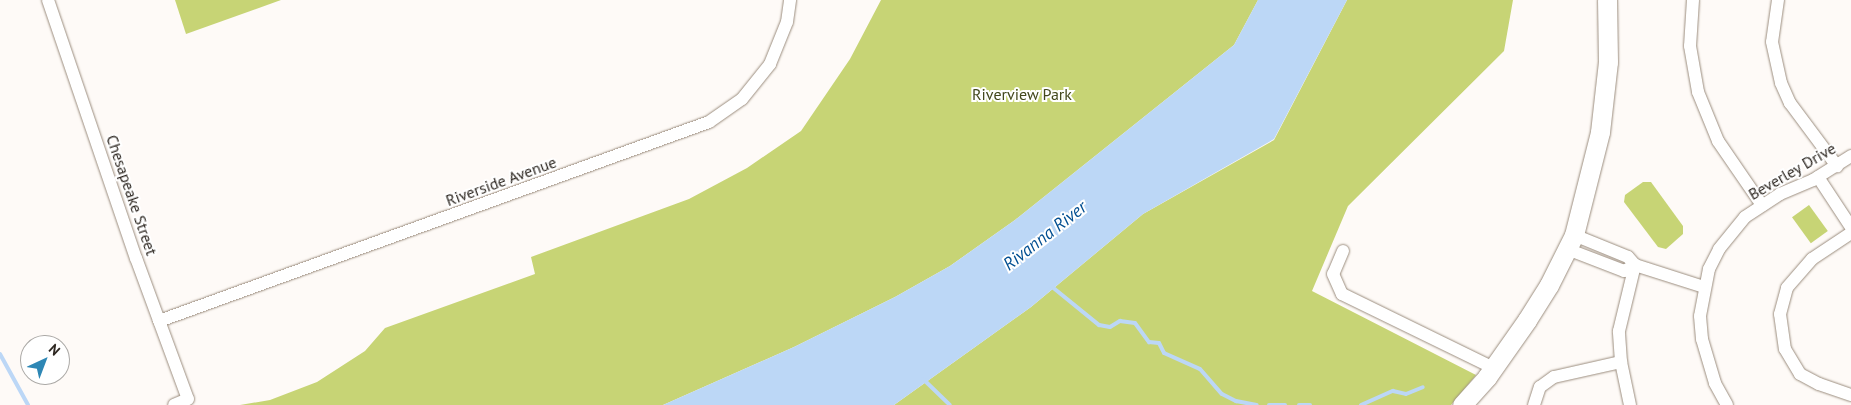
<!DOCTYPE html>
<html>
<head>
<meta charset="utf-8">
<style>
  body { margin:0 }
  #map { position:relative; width:1851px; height:405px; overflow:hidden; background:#fefaf7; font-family:"PT Sans",sans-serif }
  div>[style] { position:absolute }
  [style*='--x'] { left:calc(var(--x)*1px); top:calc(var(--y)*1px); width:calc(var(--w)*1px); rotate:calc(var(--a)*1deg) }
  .green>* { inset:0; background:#c7d475; transform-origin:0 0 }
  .water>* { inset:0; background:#bcd7f6 }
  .stream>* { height:4px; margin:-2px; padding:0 2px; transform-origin:2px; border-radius:2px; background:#bcd7f6 }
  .roads { filter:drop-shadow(0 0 1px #9b8d7e) drop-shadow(0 0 1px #9b8d7e) }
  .street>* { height:12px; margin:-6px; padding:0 6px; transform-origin:6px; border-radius:6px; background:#fff }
  .secondary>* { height:19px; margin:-9.5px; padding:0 9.5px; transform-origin:9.5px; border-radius:9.5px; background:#fff }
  span { translate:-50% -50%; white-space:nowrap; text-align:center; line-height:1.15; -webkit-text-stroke:4px #fff; paint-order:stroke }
  .park-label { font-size:16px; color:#43481d }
  .street-label { font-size:16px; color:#2d2721 }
  .water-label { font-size:18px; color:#004e91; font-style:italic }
  .north { position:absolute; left:20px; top:335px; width:50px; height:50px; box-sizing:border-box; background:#fff; border:1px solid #aba9a6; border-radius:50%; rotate:43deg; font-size:14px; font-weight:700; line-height:20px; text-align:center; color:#2d2721 }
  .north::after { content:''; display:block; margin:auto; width:18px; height:22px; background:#2e87b5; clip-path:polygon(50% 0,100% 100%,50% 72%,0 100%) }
</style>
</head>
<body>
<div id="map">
  <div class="green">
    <div style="clip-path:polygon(175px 0,281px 0,186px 34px)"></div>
    <div style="clip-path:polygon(881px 0,1258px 0,1234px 45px,1015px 220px,950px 266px,895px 297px,794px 347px,663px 405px,240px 405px,270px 400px,317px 382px,365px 351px,385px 328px,535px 274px,531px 257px,689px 199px,747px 168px,801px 131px,850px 59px)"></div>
    <div style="clip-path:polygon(1347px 0,1513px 0,1504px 51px,1348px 206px,1312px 291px,1476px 375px,1451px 405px,894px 405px,1031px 307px,1143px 214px,1274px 140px)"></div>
    <div style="clip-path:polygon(1643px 182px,1651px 182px,1683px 226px,1683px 234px,1666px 249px,1658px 247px,1624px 202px,1625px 195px)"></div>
    <div style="left:1809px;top:205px;width:32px;height:21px;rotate:54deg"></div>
  </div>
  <div class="water">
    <div style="clip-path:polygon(1258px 0,1347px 0,1274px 139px,1143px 214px,1031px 307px,894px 405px,663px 405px,794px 347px,895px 297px,950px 266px,1015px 220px,1234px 45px)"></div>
  </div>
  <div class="stream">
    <div style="--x:1051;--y:286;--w:62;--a:39.1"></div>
    <div style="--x:1099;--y:325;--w:11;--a:10"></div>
    <div style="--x:1110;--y:327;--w:12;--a:-31"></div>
    <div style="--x:1120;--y:321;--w:15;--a:8"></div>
    <div style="--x:1135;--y:323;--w:24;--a:54"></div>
    <div style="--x:1149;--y:342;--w:10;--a:6"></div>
    <div style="--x:1159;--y:343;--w:11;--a:63"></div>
    <div style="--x:1164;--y:353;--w:39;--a:24"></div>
    <div style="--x:1200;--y:369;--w:33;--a:49"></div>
    <div style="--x:1222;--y:394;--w:16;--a:27"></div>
    <div style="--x:1236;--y:401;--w:21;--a:11"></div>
    <div style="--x:0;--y:354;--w:58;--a:61.2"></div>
    <div style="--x:923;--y:379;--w:37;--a:44"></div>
    <div style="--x:1269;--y:405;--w:16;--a:0"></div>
    <div style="--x:1299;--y:405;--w:11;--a:0"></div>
    <div style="--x:1361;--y:405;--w:35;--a:-24"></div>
    <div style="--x:1393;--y:391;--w:13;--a:13"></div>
    <div style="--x:1406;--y:394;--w:18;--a:-22"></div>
  </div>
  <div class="roads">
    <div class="street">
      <div style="--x:48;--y:0;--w:273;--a:71.2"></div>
      <div style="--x:136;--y:258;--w:150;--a:69.8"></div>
      <div style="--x:188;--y:399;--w:15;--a:157"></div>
      <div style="--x:1693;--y:0;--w:46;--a:93.7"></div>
      <div style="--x:1690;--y:46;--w:47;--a:80.1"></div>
      <div style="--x:1698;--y:92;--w:53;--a:67.8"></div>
      <div style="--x:1718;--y:141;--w:78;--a:55.5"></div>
      <div style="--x:1778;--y:0;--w:42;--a:98.1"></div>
      <div style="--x:1772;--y:42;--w:42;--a:77.6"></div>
      <div style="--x:1781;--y:83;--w:22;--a:66"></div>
      <div style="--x:1790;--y:103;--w:79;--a:53.3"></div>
      <div style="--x:1818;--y:177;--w:60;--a:56.6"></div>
      <div style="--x:1851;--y:233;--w:47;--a:146.3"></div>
      <div style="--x:1812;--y:259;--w:38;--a:131"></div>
      <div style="--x:1787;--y:288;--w:27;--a:105"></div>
      <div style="--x:1780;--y:314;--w:35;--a:82"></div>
      <div style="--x:1785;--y:349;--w:29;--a:59"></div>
      <div style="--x:1800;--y:374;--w:21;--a:28"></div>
      <div style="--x:1819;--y:384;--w:34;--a:19"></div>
      <div style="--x:1574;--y:235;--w:58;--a:22.2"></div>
      <div style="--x:1628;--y:257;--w:11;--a:49"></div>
      <div style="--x:1635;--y:265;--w:72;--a:17.7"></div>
      <div style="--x:1567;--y:249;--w:61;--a:21.1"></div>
      <div style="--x:1624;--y:271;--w:13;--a:-29"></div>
      <div style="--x:1343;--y:251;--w:25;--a:113"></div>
      <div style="--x:1333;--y:274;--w:22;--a:66"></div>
      <div style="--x:1342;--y:294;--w:169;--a:26"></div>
      <div style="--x:159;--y:321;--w:585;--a:-19.89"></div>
      <div style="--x:709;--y:122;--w:40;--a:-34.9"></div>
      <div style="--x:742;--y:99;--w:45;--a:-51.3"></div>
      <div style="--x:770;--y:64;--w:45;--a:-68"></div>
      <div style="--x:787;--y:22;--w:22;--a:-82"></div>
      <div style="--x:1534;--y:405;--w:19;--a:-72"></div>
      <div style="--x:1540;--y:387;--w:17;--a:-36"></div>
      <div style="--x:1554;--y:377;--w:69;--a:-12.6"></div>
      <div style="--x:1630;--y:405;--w:44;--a:-101.8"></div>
      <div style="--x:1621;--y:362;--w:31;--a:-94"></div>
      <div style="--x:1619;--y:331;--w:68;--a:-76.4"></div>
      <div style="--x:1727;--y:405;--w:25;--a:-119"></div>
      <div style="--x:1715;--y:383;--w:46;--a:-106.5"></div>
      <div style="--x:1702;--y:339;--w:23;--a:-95"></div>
      <div style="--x:1700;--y:316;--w:48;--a:-79.2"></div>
      <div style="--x:1709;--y:269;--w:22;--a:-63"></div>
      <div style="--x:1719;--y:249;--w:41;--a:-50.9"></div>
      <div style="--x:1745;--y:217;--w:42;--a:-33.3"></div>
      <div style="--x:1780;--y:194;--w:36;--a:-23"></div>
      <div style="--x:1813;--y:180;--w:45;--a:-32.3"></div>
    </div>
    <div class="secondary">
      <div style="--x:1462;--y:405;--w:38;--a:-48"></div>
      <div style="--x:1487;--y:377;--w:70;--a:-54.9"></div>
      <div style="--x:1527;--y:320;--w:41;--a:-57.8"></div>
      <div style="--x:1549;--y:285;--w:56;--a:-63.4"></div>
      <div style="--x:1574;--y:235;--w:106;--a:-75.8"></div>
      <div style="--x:1600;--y:132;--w:70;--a:-83.5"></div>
      <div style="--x:1608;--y:62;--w:62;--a:-90.9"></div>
    </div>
  </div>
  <div class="park-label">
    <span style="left:1022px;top:94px">Riverview Park</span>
  </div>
  <div class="street-label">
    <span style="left:1792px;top:171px;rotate:-30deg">Beverley Drive</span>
    <span style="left:501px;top:181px;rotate:-20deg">Riverside Avenue</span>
    <span style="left:132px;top:195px;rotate:71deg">Chesapeake Street</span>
  </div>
  <div class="water-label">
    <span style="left:1045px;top:236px;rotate:-38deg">Rivanna River</span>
  </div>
  <div class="north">N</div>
</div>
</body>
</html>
